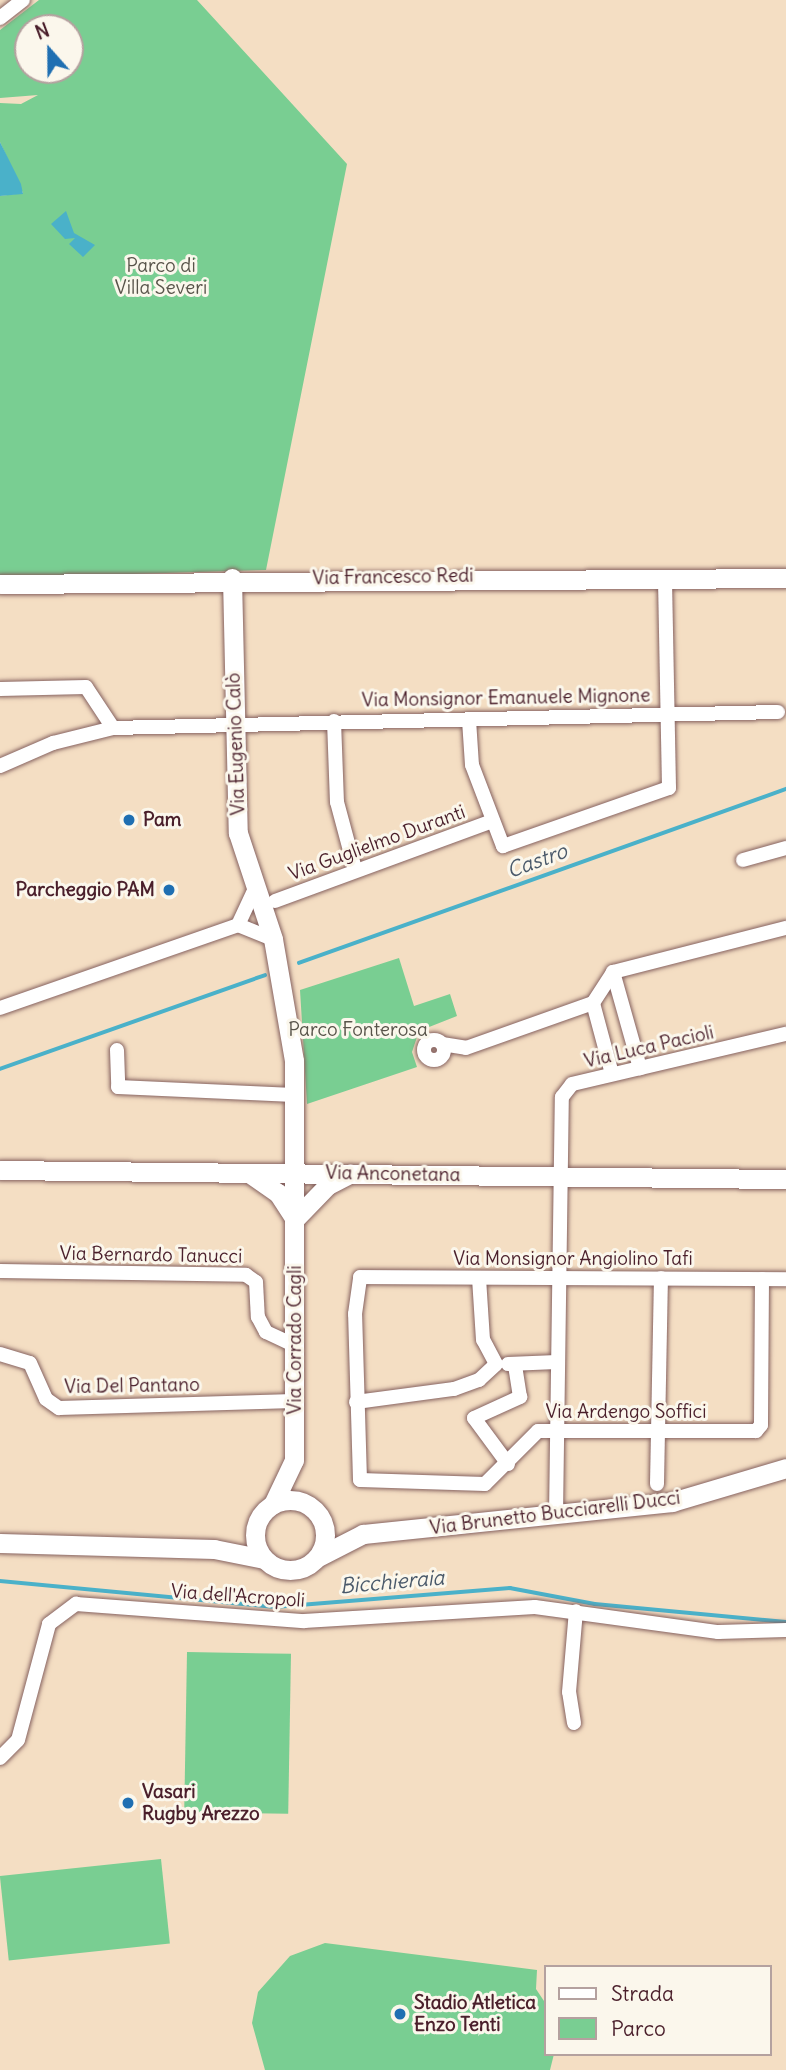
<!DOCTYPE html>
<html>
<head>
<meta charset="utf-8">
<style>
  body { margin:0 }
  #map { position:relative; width:786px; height:2070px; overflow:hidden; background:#f4dec3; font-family:Delius,sans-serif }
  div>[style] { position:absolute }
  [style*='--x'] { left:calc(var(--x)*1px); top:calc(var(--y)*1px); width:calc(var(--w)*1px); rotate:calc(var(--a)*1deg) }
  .green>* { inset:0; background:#79ce92; transform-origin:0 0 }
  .water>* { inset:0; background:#4ab1c9 }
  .stream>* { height:3.5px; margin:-1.75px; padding:0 1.75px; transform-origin:1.75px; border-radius:1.75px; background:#4ab1c9 }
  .roads { filter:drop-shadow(0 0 2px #866260) drop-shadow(0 0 2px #866260) }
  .street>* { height:14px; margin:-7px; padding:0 7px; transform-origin:7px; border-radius:7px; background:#fff }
  .street>.ring { margin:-7px; padding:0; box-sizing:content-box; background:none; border:14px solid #fff; border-radius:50% }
  .secondary>* { height:19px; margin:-9.5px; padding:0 9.5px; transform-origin:9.5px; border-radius:9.5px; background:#fff }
  .secondary>.ring { margin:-9.5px; padding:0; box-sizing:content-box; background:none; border:19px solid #fff; border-radius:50% }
  .dots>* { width:19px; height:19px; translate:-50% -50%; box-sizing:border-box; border:4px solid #fbf7ec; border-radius:50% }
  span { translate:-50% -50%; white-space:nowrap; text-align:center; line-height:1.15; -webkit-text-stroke:6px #fbf7ec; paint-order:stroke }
  .park-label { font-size:19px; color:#58544a }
  .street-label { font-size:19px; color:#4a1f2b }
  .poi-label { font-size:19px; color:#4a1f2b; font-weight:700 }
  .left { translate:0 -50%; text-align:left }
  .right { translate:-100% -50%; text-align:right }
  .water-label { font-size:21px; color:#4a596a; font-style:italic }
  .legend { position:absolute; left:544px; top:1965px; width:228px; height:91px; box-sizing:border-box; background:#fbf7ec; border:2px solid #b4a19f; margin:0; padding:9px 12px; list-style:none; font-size:21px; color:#4a1f2b }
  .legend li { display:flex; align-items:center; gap:14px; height:35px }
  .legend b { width:35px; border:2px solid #b4a19f }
  .north { position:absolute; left:14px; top:14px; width:70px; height:70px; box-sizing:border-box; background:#fbf7ec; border:2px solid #b4a19f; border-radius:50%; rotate:339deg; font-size:19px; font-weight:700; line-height:28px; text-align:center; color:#4a1f2b }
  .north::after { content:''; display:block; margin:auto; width:24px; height:32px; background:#1f6fb2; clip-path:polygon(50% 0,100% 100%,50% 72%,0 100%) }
</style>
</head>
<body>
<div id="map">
  <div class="green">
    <div style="clip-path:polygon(evenodd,39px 0,197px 0,347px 164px,266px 570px,0 578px,0 196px,23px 193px,0 142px,0 103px,21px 104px,38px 95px,0 98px,0 30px,39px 0,28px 28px,70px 28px,70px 70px,28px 70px,28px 28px)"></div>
    <div style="clip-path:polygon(399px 958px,414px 1006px,450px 994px,457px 1016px,419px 1031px,412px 1052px,417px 1067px,307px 1104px,300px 990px)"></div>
    <div style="left:187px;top:1652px;width:104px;height:160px;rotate:1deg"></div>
    <div style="left:161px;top:1859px;width:85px;height:162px;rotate:84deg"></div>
    <div style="clip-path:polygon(325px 1943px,537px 1970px,536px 1989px,546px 2004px,546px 2054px,554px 2054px,550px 2070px,265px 2070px,252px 2023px,258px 1992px,290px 1956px)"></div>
  </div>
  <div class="water">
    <div style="clip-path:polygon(0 142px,21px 184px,23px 194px,0 196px)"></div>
    <div style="clip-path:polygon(66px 211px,74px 233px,95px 245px,83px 257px,69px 244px,75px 238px,65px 239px,51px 224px)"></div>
  </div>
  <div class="stream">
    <div style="--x:299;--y:963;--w:517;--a:-19.66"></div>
    <div style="--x:0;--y:1069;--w:281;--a:-19.5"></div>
    <div style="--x:0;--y:1581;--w:276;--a:5.4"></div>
    <div style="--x:275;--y:1607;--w:236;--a:-4.6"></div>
    <div style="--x:510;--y:1588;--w:86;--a:10.7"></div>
    <div style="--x:595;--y:1604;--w:192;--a:5.4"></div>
  </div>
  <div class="roads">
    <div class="street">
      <div style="--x:0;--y:18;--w:29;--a:-38"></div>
      <div style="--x:0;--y:689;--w:86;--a:-1.3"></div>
      <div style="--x:86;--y:687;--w:49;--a:56.6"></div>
      <div style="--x:469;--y:720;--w:45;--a:86.2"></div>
      <div style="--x:472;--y:765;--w:87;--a:69.1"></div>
      <div style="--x:503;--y:846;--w:176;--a:-19.3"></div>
      <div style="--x:669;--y:788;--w:210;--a:-91.1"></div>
      <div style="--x:334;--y:721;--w:81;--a:87.9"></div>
      <div style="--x:337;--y:802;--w:69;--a:75"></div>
      <div style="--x:0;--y:766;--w:58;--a:-23.5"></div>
      <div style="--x:53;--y:743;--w:62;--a:-14"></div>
      <div style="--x:113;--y:728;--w:665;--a:-1.38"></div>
      <div style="--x:743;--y:860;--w:45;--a:-15.6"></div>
      <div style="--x:275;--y:901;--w:232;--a:-20.2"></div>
      <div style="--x:238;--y:925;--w:40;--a:-65"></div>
      <div style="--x:613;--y:972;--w:100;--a:74.3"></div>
      <div style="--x:0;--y:1008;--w:252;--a:-19.2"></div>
      <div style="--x:238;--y:925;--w:38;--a:22"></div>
      <div class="ring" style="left:424px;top:1040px;width:6px;height:6px"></div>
      <div style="--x:442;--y:1044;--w:24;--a:9"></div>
      <div style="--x:466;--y:1048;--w:135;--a:-19.5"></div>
      <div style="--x:117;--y:1050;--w:37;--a:88"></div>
      <div style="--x:118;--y:1087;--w:176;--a:2.6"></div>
      <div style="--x:612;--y:1074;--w:73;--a:-105"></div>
      <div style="--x:593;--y:1003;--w:37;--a:-57"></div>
      <div style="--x:613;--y:972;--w:179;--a:-14.3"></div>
      <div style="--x:0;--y:1271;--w:246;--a:0.9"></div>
      <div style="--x:246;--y:1275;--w:12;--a:35"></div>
      <div style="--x:256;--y:1282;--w:35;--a:87"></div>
      <div style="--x:258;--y:1317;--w:17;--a:62"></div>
      <div style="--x:266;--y:1332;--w:31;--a:25"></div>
      <div style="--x:762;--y:1279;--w:146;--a:90.4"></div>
      <div style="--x:761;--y:1425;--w:8;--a:130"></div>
      <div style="--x:756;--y:1431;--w:218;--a:180"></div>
      <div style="--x:538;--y:1431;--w:75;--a:135"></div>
      <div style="--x:485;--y:1484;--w:125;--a:-178.2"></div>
      <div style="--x:360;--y:1480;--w:166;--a:-91.7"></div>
      <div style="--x:355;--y:1314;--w:37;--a:-82"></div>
      <div style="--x:360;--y:1277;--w:426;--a:0.3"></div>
      <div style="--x:0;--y:1354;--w:31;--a:17"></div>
      <div style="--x:30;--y:1363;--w:39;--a:66"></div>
      <div style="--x:46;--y:1399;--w:16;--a:35"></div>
      <div style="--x:59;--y:1408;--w:235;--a:-1.7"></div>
      <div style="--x:508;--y:1364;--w:49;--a:-2.3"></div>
      <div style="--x:356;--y:1402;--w:99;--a:-7.6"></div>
      <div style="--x:454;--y:1389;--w:27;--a:-20"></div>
      <div style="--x:479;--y:1380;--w:23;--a:-43"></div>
      <div style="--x:496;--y:1364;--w:27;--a:-118"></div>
      <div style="--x:483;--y:1340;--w:62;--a:-93.7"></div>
      <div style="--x:508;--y:1464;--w:57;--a:-126.5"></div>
      <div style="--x:474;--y:1418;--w:51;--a:-24.5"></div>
      <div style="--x:520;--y:1397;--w:33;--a:-99"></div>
      <div style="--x:657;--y:1484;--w:206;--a:-88.9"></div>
      <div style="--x:556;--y:1515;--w:418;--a:-89.2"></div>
      <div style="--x:562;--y:1097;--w:16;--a:-52"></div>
      <div style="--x:572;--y:1084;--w:220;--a:-13.2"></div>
      <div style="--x:574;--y:1723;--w:31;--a:-99"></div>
      <div style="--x:569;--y:1692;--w:81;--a:-85.1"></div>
      <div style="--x:0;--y:1758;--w:25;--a:-45"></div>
      <div style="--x:18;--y:1740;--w:120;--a:-75"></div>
      <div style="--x:49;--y:1624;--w:34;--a:-37"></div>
      <div style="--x:76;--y:1604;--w:229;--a:4.3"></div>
      <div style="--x:304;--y:1621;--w:231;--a:-3.5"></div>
      <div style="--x:535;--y:1607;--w:185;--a:7.8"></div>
      <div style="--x:718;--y:1632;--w:68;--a:-1.7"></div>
    </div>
    <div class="secondary">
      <div style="--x:232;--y:578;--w:255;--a:88.7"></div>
      <div style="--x:238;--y:833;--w:112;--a:71.7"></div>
      <div style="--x:273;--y:939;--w:124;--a:80.2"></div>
      <div style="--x:294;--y:1061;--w:399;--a:90"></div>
      <div style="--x:294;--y:1460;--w:49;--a:115.5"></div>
      <div style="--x:0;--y:584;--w:786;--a:-0.44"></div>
      <div style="--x:0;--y:1170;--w:786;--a:0.66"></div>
      <div style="--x:249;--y:1173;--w:35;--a:35"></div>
      <div style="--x:278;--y:1193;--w:31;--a:57"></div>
      <div style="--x:295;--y:1219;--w:47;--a:-45.9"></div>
      <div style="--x:328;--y:1185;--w:25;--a:-27"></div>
      <div class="ring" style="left:255px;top:1500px;width:51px;height:51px"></div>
      <div style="--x:0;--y:1543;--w:214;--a:1.6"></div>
      <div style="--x:214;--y:1549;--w:51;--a:11.3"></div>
      <div style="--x:318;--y:1557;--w:51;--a:-27.1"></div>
      <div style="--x:363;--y:1534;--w:311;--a:-5.9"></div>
      <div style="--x:672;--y:1502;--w:119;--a:-16.6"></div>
    </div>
  </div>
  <div class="dots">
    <div style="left:129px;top:820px;background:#1f6fb2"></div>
    <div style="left:169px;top:890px;background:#1f6fb2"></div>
    <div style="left:128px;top:1803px;background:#1f6fb2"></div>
    <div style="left:400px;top:2014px;background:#1f6fb2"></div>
  </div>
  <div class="park-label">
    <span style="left:161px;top:277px">Parco di<br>Villa Severi</span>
    <span style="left:358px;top:1030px">Parco Fonterosa</span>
  </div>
  <div class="street-label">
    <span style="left:393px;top:577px;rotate:-1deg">Via Francesco Redi</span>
    <span style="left:506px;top:698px;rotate:-1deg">Via Monsignor Emanuele Mignone</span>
    <span style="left:236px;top:744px;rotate:-92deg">Via Eugenio Calò</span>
    <span style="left:377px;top:843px;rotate:-20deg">Via Guglielmo Duranti</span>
    <span style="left:649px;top:1047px;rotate:-13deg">Via Luca Pacioli</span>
    <span style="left:393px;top:1174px;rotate:1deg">Via Anconetana</span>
    <span style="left:151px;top:1255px;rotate:1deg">Via Bernardo Tanucci</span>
    <span style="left:573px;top:1259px">Via Monsignor Angiolino Tafi</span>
    <span style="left:295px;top:1340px;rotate:-90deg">Via Corrado Cagli</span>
    <span style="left:132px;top:1386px;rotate:-1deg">Via Del Pantano</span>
    <span style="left:626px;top:1412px">Via Ardengo Soffici</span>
    <span style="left:555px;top:1513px;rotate:-7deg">Via Brunetto Bucciarelli Ducci</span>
    <span style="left:238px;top:1596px;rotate:4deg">Via dell'Acropoli</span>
  </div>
  <div class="poi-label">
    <span class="left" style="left:143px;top:820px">Pam</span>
    <span class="right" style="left:155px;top:890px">Parcheggio PAM</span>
    <span class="left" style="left:142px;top:1803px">Vasari<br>Rugby Arezzo</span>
    <span class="left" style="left:414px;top:2014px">Stadio Atletica<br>Enzo Tenti</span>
  </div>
  <div class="water-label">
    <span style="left:537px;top:861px;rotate:-20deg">Castro</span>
    <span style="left:392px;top:1582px;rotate:-5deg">Bicchieraia</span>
  </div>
  <ul class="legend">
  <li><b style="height:9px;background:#fff"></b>Strada</li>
  <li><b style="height:19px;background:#79ce92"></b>Parco</li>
  </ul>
  <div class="north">N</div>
</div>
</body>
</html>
